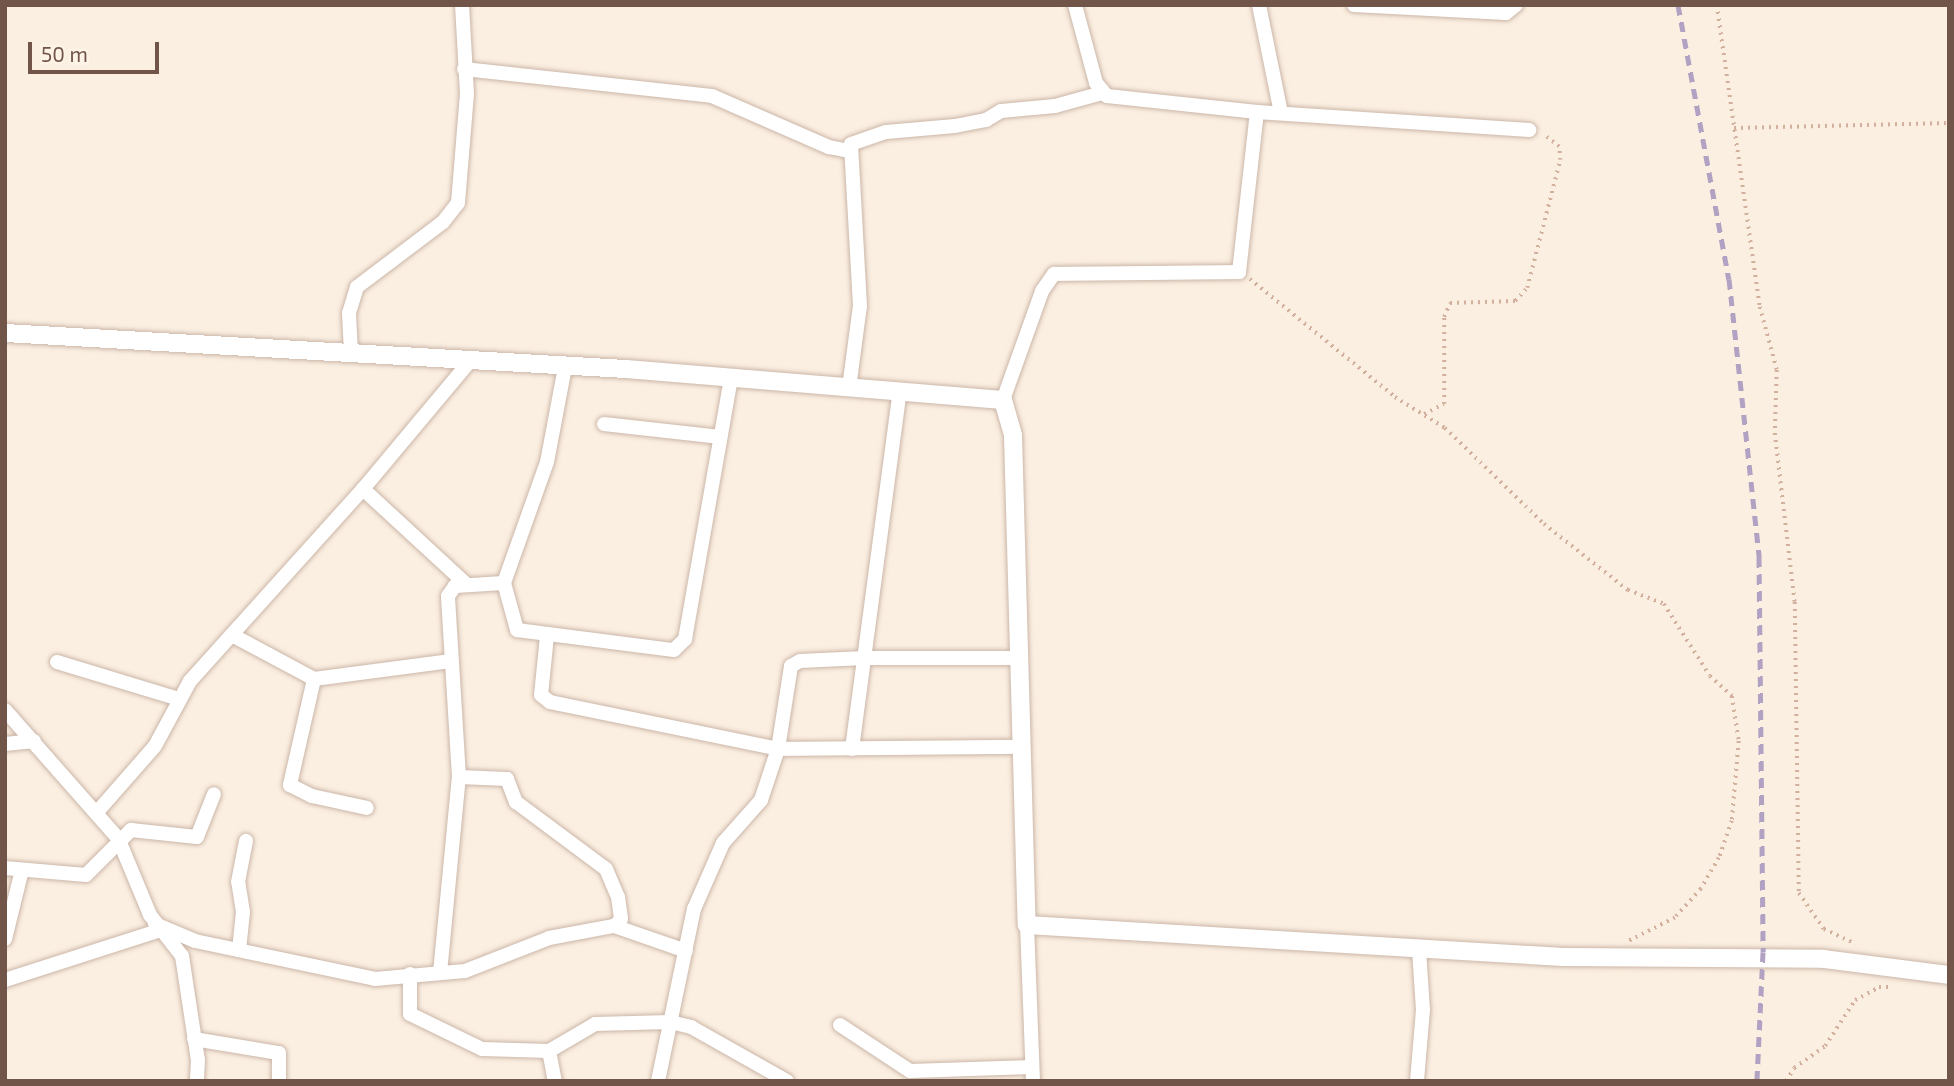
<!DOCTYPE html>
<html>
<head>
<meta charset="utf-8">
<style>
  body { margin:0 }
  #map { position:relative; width:1954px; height:1086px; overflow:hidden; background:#fbefe1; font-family:"Exo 2",sans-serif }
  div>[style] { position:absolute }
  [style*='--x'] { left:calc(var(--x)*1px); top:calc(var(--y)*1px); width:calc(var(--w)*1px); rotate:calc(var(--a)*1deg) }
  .path>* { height:3.5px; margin-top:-1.75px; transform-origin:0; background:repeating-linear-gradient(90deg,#d3af9e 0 2px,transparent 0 7px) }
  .roads { filter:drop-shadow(0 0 2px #cbb6a8) drop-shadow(0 0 2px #cbb6a8) }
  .minor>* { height:14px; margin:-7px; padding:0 7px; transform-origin:7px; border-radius:7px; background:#fff }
  .tertiary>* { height:18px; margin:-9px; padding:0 9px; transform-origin:9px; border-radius:9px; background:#fff }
  .rail>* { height:5px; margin-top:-2.5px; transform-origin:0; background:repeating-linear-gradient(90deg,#b1a1c3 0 10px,transparent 0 17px) }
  span { translate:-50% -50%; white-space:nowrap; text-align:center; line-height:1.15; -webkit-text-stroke:5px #fef3e7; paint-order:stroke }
  .frame { position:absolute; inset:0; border:7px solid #715549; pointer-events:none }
  .scale { position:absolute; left:28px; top:42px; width:131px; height:32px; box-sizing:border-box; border:4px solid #715549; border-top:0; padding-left:9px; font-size:21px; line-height:24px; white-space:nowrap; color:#715549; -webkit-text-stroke:5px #fef3e7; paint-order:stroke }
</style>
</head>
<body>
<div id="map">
  <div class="path">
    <div style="--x:1717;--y:5;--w:305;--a:81.9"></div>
    <div style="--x:1760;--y:307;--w:65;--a:74.9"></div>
    <div style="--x:1777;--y:370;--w:63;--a:91.8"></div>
    <div style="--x:1775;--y:433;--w:170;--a:83.3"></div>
    <div style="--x:1795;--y:602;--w:291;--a:89.2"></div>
    <div style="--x:1799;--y:893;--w:44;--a:55.2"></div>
    <div style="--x:1824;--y:929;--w:35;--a:25"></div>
    <div style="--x:1734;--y:128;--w:215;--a:-1.3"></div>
    <div style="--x:1250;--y:279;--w:187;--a:39.1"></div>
    <div style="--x:1395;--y:397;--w:59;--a:31.8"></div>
    <div style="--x:1445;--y:428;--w:138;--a:44.1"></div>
    <div style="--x:1544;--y:524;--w:107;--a:38.2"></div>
    <div style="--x:1628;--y:590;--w:39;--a:21"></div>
    <div style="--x:1664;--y:604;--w:85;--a:57.4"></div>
    <div style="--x:1710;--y:676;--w:30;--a:42"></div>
    <div style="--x:1732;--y:696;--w:46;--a:81.2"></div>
    <div style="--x:1739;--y:741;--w:80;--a:95"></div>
    <div style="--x:1732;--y:821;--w:39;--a:109"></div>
    <div style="--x:1719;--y:858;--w:36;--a:120"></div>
    <div style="--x:1701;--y:889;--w:39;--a:132"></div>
    <div style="--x:1675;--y:918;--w:54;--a:153.4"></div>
    <div style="--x:1424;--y:414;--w:22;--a:-27"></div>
    <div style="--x:1444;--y:404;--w:87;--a:-90"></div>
    <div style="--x:1444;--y:317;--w:15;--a:-67"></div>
    <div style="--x:1450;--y:303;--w:65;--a:-1.8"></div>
    <div style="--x:1515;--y:301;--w:18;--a:-47"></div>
    <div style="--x:1527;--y:288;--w:132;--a:-75.5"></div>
    <div style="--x:1560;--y:160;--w:13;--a:-94"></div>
    <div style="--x:1559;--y:147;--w:19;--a:-141"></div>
    <div style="--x:1786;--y:1081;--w:15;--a:-58"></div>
    <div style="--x:1794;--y:1068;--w:38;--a:-35"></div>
    <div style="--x:1825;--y:1046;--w:55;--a:-56.9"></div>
    <div style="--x:1855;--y:1000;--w:27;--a:-28"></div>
    <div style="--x:1879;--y:987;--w:13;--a:0"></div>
  </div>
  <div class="roads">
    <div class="minor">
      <div style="--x:1075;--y:5;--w:81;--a:74.9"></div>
      <div style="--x:1096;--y:83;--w:17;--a:50"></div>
      <div style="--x:1107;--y:96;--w:151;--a:6.1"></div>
      <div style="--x:1257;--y:112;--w:273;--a:3.8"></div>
      <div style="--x:1259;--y:5;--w:110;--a:78.5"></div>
      <div style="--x:1354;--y:5;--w:152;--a:3"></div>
      <div style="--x:1506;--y:13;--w:13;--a:-39"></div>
      <div style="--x:464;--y:69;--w:249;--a:6.2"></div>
      <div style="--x:712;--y:96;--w:128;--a:23.6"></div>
      <div style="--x:829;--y:147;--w:21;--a:11"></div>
      <div style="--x:351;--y:353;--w:40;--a:-92.9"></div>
      <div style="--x:349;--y:313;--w:27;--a:-73"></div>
      <div style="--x:357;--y:287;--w:108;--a:-37.1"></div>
      <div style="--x:443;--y:222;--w:24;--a:-52"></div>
      <div style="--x:458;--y:203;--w:109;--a:-85.3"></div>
      <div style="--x:467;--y:94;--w:89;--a:-93.2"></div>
      <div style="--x:565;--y:367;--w:97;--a:100.7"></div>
      <div style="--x:547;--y:462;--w:128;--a:109.6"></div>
      <div style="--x:504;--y:583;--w:49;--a:74.5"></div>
      <div style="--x:517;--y:630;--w:158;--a:7.3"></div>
      <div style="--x:674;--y:650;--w:16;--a:-45"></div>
      <div style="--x:685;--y:639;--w:266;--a:-80"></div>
      <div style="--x:849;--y:388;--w:83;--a:-82.4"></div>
      <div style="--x:860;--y:306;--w:162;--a:-93.2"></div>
      <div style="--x:851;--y:144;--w:37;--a:-19"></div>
      <div style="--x:886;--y:132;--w:69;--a:-5"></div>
      <div style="--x:955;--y:126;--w:32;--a:-11"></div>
      <div style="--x:986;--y:120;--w:17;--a:-31"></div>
      <div style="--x:1001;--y:111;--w:54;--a:-5.3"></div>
      <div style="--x:1055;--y:106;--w:49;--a:-15.5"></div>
      <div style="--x:1003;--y:400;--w:116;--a:-70.3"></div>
      <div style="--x:1042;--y:291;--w:21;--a:-55"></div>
      <div style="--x:1054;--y:274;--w:185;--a:-0.6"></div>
      <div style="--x:1239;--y:272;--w:161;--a:-83.6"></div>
      <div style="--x:604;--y:424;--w:117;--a:6.4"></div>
      <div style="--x:363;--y:489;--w:140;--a:42.7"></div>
      <div style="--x:232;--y:635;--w:93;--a:28.2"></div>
      <div style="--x:314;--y:679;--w:138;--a:-7.5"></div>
      <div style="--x:547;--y:636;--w:59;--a:95.8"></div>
      <div style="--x:541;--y:695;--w:11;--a:38"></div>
      <div style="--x:550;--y:702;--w:233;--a:11.6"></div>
      <div style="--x:778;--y:749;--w:242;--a:-0.5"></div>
      <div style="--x:57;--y:662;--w:127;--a:16.9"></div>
      <div style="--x:314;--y:679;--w:109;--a:102.8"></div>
      <div style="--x:290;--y:785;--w:25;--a:27"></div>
      <div style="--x:312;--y:796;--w:56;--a:12.3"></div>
      <div style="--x:5;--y:710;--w:171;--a:48.6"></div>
      <div style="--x:118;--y:838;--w:83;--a:67.4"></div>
      <div style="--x:150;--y:915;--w:52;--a:52"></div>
      <div style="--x:182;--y:956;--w:105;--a:81.3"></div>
      <div style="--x:198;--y:1060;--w:21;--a:93"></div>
      <div style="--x:5;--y:744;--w:29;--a:-6"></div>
      <div style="--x:852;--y:749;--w:361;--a:-82.4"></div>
      <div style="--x:459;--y:777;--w:48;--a:2.4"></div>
      <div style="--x:507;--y:779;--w:25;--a:69"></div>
      <div style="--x:516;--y:802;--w:112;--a:36.7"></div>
      <div style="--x:606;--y:869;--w:30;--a:67"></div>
      <div style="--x:618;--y:897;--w:22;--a:82"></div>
      <div style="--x:621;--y:919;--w:9;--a:131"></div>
      <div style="--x:98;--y:811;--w:86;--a:-48.8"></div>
      <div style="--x:155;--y:746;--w:74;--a:-61.7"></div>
      <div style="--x:190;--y:681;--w:258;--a:-48"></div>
      <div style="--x:363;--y:489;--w:167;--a:-50.1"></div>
      <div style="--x:5;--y:868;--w:81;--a:4.9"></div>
      <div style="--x:86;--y:875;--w:64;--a:-45"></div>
      <div style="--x:131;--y:830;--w:66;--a:6.1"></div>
      <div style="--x:197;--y:837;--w:46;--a:-68.4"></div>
      <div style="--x:155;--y:924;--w:43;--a:23"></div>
      <div style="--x:195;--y:941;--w:184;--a:11.9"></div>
      <div style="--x:375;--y:979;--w:90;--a:-5.1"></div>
      <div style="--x:465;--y:971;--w:90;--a:-21.4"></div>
      <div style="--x:549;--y:938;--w:66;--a:-10.5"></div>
      <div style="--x:614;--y:926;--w:76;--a:19.1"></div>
      <div style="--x:1027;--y:925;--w:156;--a:87.8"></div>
      <div style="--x:5;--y:939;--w:71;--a:-76.2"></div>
      <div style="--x:239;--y:950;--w:38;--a:-84"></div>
      <div style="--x:243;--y:912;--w:30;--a:-99"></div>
      <div style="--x:238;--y:882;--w:42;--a:-79"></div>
      <div style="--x:440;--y:973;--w:197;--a:-84.5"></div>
      <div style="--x:459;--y:777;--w:181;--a:-93.5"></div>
      <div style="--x:448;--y:596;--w:12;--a:-55"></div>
      <div style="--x:455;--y:586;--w:49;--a:-3.5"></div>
      <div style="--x:410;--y:974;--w:40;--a:90"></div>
      <div style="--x:410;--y:1014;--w:80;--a:25.9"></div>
      <div style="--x:482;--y:1049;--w:67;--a:1.7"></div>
      <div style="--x:549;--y:1051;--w:53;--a:-30.4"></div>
      <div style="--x:595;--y:1024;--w:75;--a:-1.5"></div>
      <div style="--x:670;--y:1022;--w:22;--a:13"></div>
      <div style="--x:691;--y:1027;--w:110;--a:29.4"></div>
      <div style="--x:5;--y:980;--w:164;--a:-17.8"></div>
      <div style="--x:840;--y:1025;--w:84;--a:33.3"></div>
      <div style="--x:910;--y:1071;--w:122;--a:-1.9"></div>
      <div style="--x:194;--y:1039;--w:86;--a:9.4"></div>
      <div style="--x:279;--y:1053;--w:28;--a:90"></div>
      <div style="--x:549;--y:1051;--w:31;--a:79"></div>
      <div style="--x:658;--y:1081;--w:176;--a:-78.2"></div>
      <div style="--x:694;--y:909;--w:72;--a:-66.3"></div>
      <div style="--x:723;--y:843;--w:57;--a:-48.5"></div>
      <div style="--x:761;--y:800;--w:54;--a:-71.6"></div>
      <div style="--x:778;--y:749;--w:84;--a:-81.1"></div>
      <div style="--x:791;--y:666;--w:10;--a:-29"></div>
      <div style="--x:800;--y:661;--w:64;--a:-2.7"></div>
      <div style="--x:864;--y:658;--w:153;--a:0"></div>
      <div style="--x:1417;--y:1081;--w:71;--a:-85.2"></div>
      <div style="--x:1423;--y:1010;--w:60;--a:-93.8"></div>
    </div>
    <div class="tertiary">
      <div style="--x:5;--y:333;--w:622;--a:3.32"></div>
      <div style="--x:626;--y:369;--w:378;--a:4.7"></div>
      <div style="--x:1003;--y:400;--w:37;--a:74"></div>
      <div style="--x:1013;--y:436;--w:489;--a:88.4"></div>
      <div style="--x:1027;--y:925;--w:537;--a:3.42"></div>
      <div style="--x:1563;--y:957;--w:261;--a:0.4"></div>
      <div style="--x:1824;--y:959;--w:126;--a:7.3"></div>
    </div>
  </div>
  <div class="rail">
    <div style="--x:1678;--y:5;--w:279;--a:79.5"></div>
    <div style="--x:1729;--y:279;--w:280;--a:83.8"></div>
    <div style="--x:1759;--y:557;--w:395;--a:89.4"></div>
    <div style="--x:1763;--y:952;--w:129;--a:92.7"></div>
  </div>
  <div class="frame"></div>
  <div class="scale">50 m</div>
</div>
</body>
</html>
